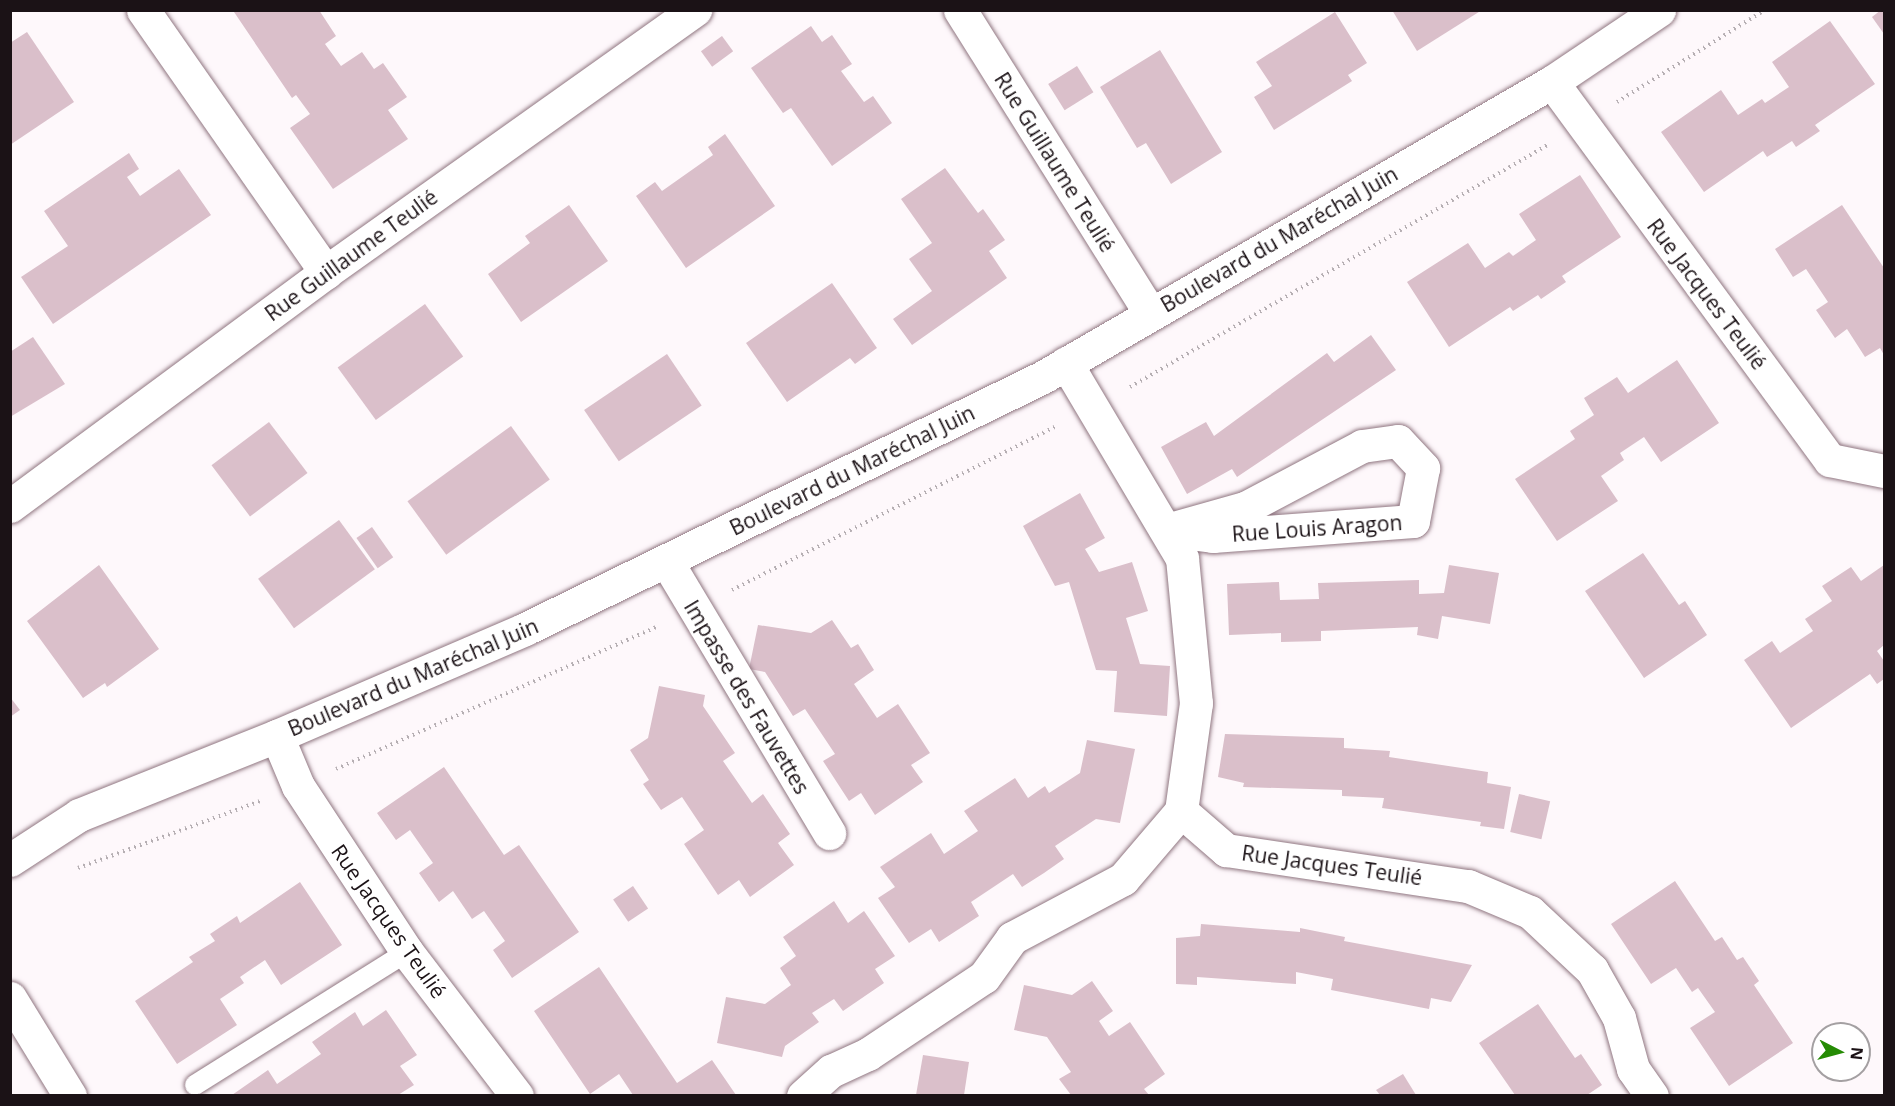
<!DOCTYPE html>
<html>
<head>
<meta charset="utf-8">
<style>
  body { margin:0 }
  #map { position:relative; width:1895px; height:1106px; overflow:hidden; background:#fef8fb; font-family:"Open Sans",sans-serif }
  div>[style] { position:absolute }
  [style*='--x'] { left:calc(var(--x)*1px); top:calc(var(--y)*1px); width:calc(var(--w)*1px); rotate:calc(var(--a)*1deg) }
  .building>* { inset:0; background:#dabfca; transform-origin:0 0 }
  .path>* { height:4px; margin-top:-2px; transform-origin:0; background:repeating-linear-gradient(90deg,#b6afb3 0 1.5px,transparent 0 6px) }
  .roads { filter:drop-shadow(0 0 2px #907681) drop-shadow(0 0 2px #907681) }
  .service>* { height:20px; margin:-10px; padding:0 10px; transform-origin:10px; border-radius:10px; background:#fff }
  .minor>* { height:33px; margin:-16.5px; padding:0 16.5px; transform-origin:16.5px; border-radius:16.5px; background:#fff }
  .secondary>* { height:33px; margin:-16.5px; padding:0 16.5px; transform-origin:16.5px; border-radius:16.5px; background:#fff }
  span { translate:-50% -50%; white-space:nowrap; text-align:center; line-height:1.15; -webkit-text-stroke:4.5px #fff; paint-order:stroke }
  .street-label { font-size:21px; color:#1b1216 }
  .frame { position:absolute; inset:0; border:12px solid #1b1216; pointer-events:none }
  .north { position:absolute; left:1811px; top:1022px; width:60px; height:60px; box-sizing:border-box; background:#fff; border:2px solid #a4a0a2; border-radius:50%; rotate:96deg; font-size:16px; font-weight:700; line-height:24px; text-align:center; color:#1b1216 }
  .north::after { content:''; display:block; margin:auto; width:21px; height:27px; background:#258b04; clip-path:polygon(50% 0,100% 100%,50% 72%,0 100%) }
</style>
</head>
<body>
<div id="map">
  <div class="building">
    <div style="clip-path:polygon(237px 10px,319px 10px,336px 36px,325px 44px,341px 66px,362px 52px,374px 69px,383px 63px,407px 97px,388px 110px,408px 139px,333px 189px,290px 128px,310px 114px,296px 95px,292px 98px,234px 12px)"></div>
    <div style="clip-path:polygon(1392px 10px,1482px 10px,1417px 51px)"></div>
    <div style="clip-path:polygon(1881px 10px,1884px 10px,1884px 34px,1872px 17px)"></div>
    <div style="clip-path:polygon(1335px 12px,1367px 63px,1348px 75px,1352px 81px,1274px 130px,1254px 97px,1272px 86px,1256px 62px)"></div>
    <div style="clip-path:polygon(1830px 21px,1875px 84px,1815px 125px,1820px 131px,1796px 147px,1792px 141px,1767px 157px,1763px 151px,1704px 192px,1661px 132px,1721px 90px,1738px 115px,1762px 99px,1765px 103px,1789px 87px,1772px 62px)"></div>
    <div style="clip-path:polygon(811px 26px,822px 42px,832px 35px,852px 64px,841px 71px,864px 102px,873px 96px,892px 123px,832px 166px,791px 108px,783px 113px,751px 68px)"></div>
    <div style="clip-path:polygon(27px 32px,74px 102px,10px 145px,10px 43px)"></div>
    <div style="left:722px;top:36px;width:19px;height:26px;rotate:54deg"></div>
    <div style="clip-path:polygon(1160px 50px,1222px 152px,1171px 184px,1146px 143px,1137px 148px,1100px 87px)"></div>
    <div style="left:1077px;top:66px;width:31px;height:34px;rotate:58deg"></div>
    <div style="clip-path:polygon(725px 134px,775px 206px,686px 268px,636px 196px,655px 182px,662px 191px,713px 155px,708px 147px)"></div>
    <div style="clip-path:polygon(129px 153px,139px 169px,127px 177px,140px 196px,179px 169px,211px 215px,53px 324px,21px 277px,68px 246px,44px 211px)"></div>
    <div style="clip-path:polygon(945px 168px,978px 213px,983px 209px,1005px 240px,989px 251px,1007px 278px,912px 345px,893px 319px,932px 291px,909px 259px,932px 243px,901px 199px)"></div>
    <div style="clip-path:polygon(1580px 175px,1621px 237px,1562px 276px,1566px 282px,1541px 299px,1538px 295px,1513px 311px,1510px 307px,1449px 347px,1407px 282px,1468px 243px,1485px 268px,1509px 252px,1513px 256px,1536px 240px,1519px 214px)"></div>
    <div style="clip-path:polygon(569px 205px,608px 261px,521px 322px,488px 274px,530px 243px,525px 236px)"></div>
    <div style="clip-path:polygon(1842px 205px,1884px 268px,1884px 355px,1880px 348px,1865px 357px,1847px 329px,1835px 338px,1816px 310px,1828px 302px,1806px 269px,1793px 277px,1775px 249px)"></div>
    <div style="clip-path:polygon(832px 283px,877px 348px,855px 364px,850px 358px,787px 402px,746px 343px)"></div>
    <div style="left:425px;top:304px;width:65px;height:108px;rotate:54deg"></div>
    <div style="clip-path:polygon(1371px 335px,1396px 370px,1237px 477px,1232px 469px,1187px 494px,1161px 447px,1206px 422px,1214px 436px,1327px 353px,1334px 362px)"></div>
    <div style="clip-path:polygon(33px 337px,65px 384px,10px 417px,10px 352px)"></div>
    <div style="left:667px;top:354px;width:62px;height:100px;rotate:56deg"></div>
    <div style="clip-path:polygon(1677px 360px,1719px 423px,1661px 462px,1644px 437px,1620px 453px,1624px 460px,1601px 476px,1618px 501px,1557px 541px,1515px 479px,1575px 439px,1570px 431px,1594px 415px,1584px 398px,1617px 377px,1628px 393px)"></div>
    <div style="left:269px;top:422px;width:64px;height:72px;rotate:53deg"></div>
    <div style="left:511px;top:426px;width:66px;height:128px;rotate:54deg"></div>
    <div style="clip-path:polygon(1080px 493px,1105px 538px,1085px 549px,1099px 572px,1132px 562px,1148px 611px,1126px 618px,1140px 664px,1170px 666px,1167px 716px,1114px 712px,1117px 671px,1096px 670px,1069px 582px,1055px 586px,1023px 526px)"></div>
    <div style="left:339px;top:520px;width:61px;height:100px;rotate:54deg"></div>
    <div style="left:372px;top:527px;width:37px;height:19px;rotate:55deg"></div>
    <div style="clip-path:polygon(1643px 553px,1679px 605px,1685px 601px,1707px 635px,1644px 678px,1585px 591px)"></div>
    <div style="clip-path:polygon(99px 565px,159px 649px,107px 687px,105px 683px,83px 698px,27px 621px)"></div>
    <div style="clip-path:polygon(1449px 565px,1499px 573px,1490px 624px,1442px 616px,1438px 639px,1417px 635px,1418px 627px,1321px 631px,1321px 641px,1281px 642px,1281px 633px,1229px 635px,1227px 584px,1279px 582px,1280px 600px,1319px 599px,1318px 583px,1419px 580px,1419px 594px,1444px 593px)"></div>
    <div style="clip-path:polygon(1884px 565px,1884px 645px,1877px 651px,1884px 661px,1884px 679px,1877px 684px,1870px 674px,1791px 728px,1744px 660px,1772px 641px,1780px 653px,1813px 631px,1805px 619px,1832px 601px,1822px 586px,1851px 567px,1861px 581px)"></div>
    <div style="clip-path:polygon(832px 620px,851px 648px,858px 644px,874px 670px,854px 684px,877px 718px,898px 704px,930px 753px,911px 765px,923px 782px,875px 815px,861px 793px,849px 801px,823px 761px,835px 754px,805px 709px,793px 716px,765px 672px,749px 669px,758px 625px,811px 633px)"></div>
    <div style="clip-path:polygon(659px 686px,705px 695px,703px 706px,735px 753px,723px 761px,752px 803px,763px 794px,790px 834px,778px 843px,794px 865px,750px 897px,739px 880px,718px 895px,684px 844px,704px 830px,682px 797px,661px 810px,643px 784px,649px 780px,630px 750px,648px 738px)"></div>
    <div style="clip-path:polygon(10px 697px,20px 710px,10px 717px)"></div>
    <div style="clip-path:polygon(1225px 734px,1344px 738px,1344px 748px,1390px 751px,1389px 757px,1488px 772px,1487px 783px,1511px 787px,1504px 829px,1480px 826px,1481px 822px,1382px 808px,1384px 798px,1342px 796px,1342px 790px,1243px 787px,1244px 783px,1218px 777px)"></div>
    <div style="clip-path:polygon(1087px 740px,1135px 749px,1120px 823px,1096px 819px,1055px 846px,1064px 859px,1044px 873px,1022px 887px,1013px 874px,971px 902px,979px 916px,939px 942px,931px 929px,909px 943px,878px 898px,895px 887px,880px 867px,931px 833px,944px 854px,978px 831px,964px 811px,1015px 778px,1028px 798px,1045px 786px,1049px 793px,1080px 773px)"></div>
    <div style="clip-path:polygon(444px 767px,504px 855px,519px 845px,579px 932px,512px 978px,493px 950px,505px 941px,484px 911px,472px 919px,453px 891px,439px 902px,419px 873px,433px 863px,410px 830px,396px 840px,377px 813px)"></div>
    <div style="left:1519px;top:794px;width:32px;height:39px;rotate:13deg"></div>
    <div style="clip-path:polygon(1675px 881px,1715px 941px,1722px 937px,1737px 960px,1743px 957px,1759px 981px,1754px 985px,1793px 1043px,1729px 1086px,1690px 1028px,1715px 1012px,1698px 988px,1692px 992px,1676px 968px,1651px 984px,1611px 924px)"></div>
    <div style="clip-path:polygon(300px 882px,342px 945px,281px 985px,265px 960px,240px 977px,244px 983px,220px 999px,237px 1025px,177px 1064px,135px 1001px,193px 962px,189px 957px,215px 941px,210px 934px,237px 916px,240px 923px)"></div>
    <div style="left:633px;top:886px;width:27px;height:24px;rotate:56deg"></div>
    <div style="clip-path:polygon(834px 901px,848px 923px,864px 911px,895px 956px,875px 969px,884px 983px,843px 1011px,834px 999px,812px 1013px,819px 1022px,785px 1046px,782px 1057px,717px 1043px,726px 997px,765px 1004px,791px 985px,780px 968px,796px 956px,783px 937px)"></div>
    <div style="clip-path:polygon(1201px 924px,1300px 932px,1300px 928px,1345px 937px,1344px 941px,1472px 965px,1451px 1002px,1431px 998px,1429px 1009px,1331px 990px,1333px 979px,1296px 972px,1296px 984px,1197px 977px,1197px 985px,1176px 984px,1176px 938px,1200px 936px)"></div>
    <div style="clip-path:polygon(599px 967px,677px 1083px,712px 1060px,736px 1095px,633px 1095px,619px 1074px,590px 1094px,534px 1011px)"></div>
    <div style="clip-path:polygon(1092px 981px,1113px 1011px,1099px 1021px,1109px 1036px,1130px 1022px,1165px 1074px,1144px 1089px,1149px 1095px,1071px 1095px,1059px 1079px,1071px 1072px,1047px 1037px,1014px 1030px,1024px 985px,1072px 995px)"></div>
    <div style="clip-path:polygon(1538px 1004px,1575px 1058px,1581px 1054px,1602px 1085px,1587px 1095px,1515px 1095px,1479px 1043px)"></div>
    <div style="clip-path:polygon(386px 1010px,417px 1055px,400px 1066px,414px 1085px,398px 1095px,232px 1095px,268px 1070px,277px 1084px,321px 1054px,312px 1042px,355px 1012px,363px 1026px)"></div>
    <div style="clip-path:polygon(923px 1055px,969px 1062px,964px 1095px,916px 1095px)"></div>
    <div style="clip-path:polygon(1403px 1074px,1416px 1095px,1380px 1095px,1376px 1090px)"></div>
  </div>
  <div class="path">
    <div style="--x:1617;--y:102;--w:174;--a:-31.9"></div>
    <div style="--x:1130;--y:387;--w:482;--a:-30.1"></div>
    <div style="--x:732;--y:590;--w:362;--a:-26.8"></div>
    <div style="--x:336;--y:769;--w:352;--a:-23.9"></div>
    <div style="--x:78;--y:868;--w:194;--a:-20.2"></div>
  </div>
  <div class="roads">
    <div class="service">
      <div style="--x:195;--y:1085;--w:250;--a:-32.1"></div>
    </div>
    <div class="minor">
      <div style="--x:143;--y:10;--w:320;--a:55.1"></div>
      <div style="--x:960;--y:10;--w:358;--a:57.9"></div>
      <div style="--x:1552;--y:82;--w:469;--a:53.7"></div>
      <div style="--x:1830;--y:460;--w:55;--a:11.5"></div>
      <div style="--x:1066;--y:363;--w:227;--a:59.3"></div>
      <div style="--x:1182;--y:558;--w:146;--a:84.5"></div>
      <div style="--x:1196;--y:703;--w:109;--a:97.9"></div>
      <div style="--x:1398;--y:441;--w:37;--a:47"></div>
      <div style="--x:1423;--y:468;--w:54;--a:100.7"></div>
      <div style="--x:1413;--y:521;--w:201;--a:175.7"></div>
      <div style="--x:1213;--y:536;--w:46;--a:-172.6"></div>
      <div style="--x:1167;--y:530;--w:81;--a:-15.8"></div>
      <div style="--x:1245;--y:508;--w:132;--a:-27.9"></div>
      <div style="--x:1362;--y:446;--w:36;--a:-8"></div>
      <div style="--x:10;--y:506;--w:393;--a:-36.5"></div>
      <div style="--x:326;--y:272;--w:453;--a:-35.4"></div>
      <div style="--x:667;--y:562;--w:316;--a:59.1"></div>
      <div style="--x:277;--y:736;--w:54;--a:67.2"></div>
      <div style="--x:298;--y:786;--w:199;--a:56.7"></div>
      <div style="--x:407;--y:952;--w:181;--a:52.6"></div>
      <div style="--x:1181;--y:811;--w:60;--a:40.9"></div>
      <div style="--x:1226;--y:850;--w:245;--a:8.5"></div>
      <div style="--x:1468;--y:886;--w:67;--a:22.8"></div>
      <div style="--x:1530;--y:912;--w:85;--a:43.1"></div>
      <div style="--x:1592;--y:970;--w:55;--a:60.6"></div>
      <div style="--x:1619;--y:1018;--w:53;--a:74.6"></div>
      <div style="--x:1633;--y:1069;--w:33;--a:55"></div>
      <div style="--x:10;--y:860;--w:82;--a:-33.1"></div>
      <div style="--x:79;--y:815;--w:213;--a:-21.8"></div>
      <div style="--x:277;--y:736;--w:270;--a:-23.3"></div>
      <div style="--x:525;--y:629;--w:576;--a:-25.94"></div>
      <div style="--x:1043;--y:377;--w:588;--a:-30.1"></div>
      <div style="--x:1552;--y:82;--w:129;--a:-33.9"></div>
      <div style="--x:803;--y:1096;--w:38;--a:-42"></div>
      <div style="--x:831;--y:1071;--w:41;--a:-24.7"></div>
      <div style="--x:868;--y:1054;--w:139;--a:-33.6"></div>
      <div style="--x:984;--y:977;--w:48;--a:-54.3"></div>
      <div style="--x:1012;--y:938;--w:126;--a:-28"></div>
      <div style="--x:1123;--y:879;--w:89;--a:-49.5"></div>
    </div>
    <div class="secondary">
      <div style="--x:10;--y:998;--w:115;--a:58.5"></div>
    </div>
  </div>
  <div class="street-label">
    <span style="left:1055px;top:162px;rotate:58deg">Rue Guillaume Teulié</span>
    <span style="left:1279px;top:239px;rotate:-30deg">Boulevard du Maréchal Juin</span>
    <span style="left:351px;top:255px;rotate:-36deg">Rue Guillaume Teulié</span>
    <span style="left:1707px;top:294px;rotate:53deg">Rue Jacques Teulié</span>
    <span style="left:852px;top:470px;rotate:-26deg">Boulevard du Maréchal Juin</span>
    <span style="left:1317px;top:528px;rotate:-4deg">Rue Louis Aragon</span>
    <span style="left:413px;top:677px;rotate:-23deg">Boulevard du Maréchal Juin</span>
    <span style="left:747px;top:697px;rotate:59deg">Impasse des Fauvettes</span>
    <span style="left:1332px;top:865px;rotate:8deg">Rue Jacques Teulié</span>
    <span style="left:389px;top:921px;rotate:55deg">Rue Jacques Teulié</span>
  </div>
  <div class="frame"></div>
  <div class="north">N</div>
</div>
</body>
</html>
